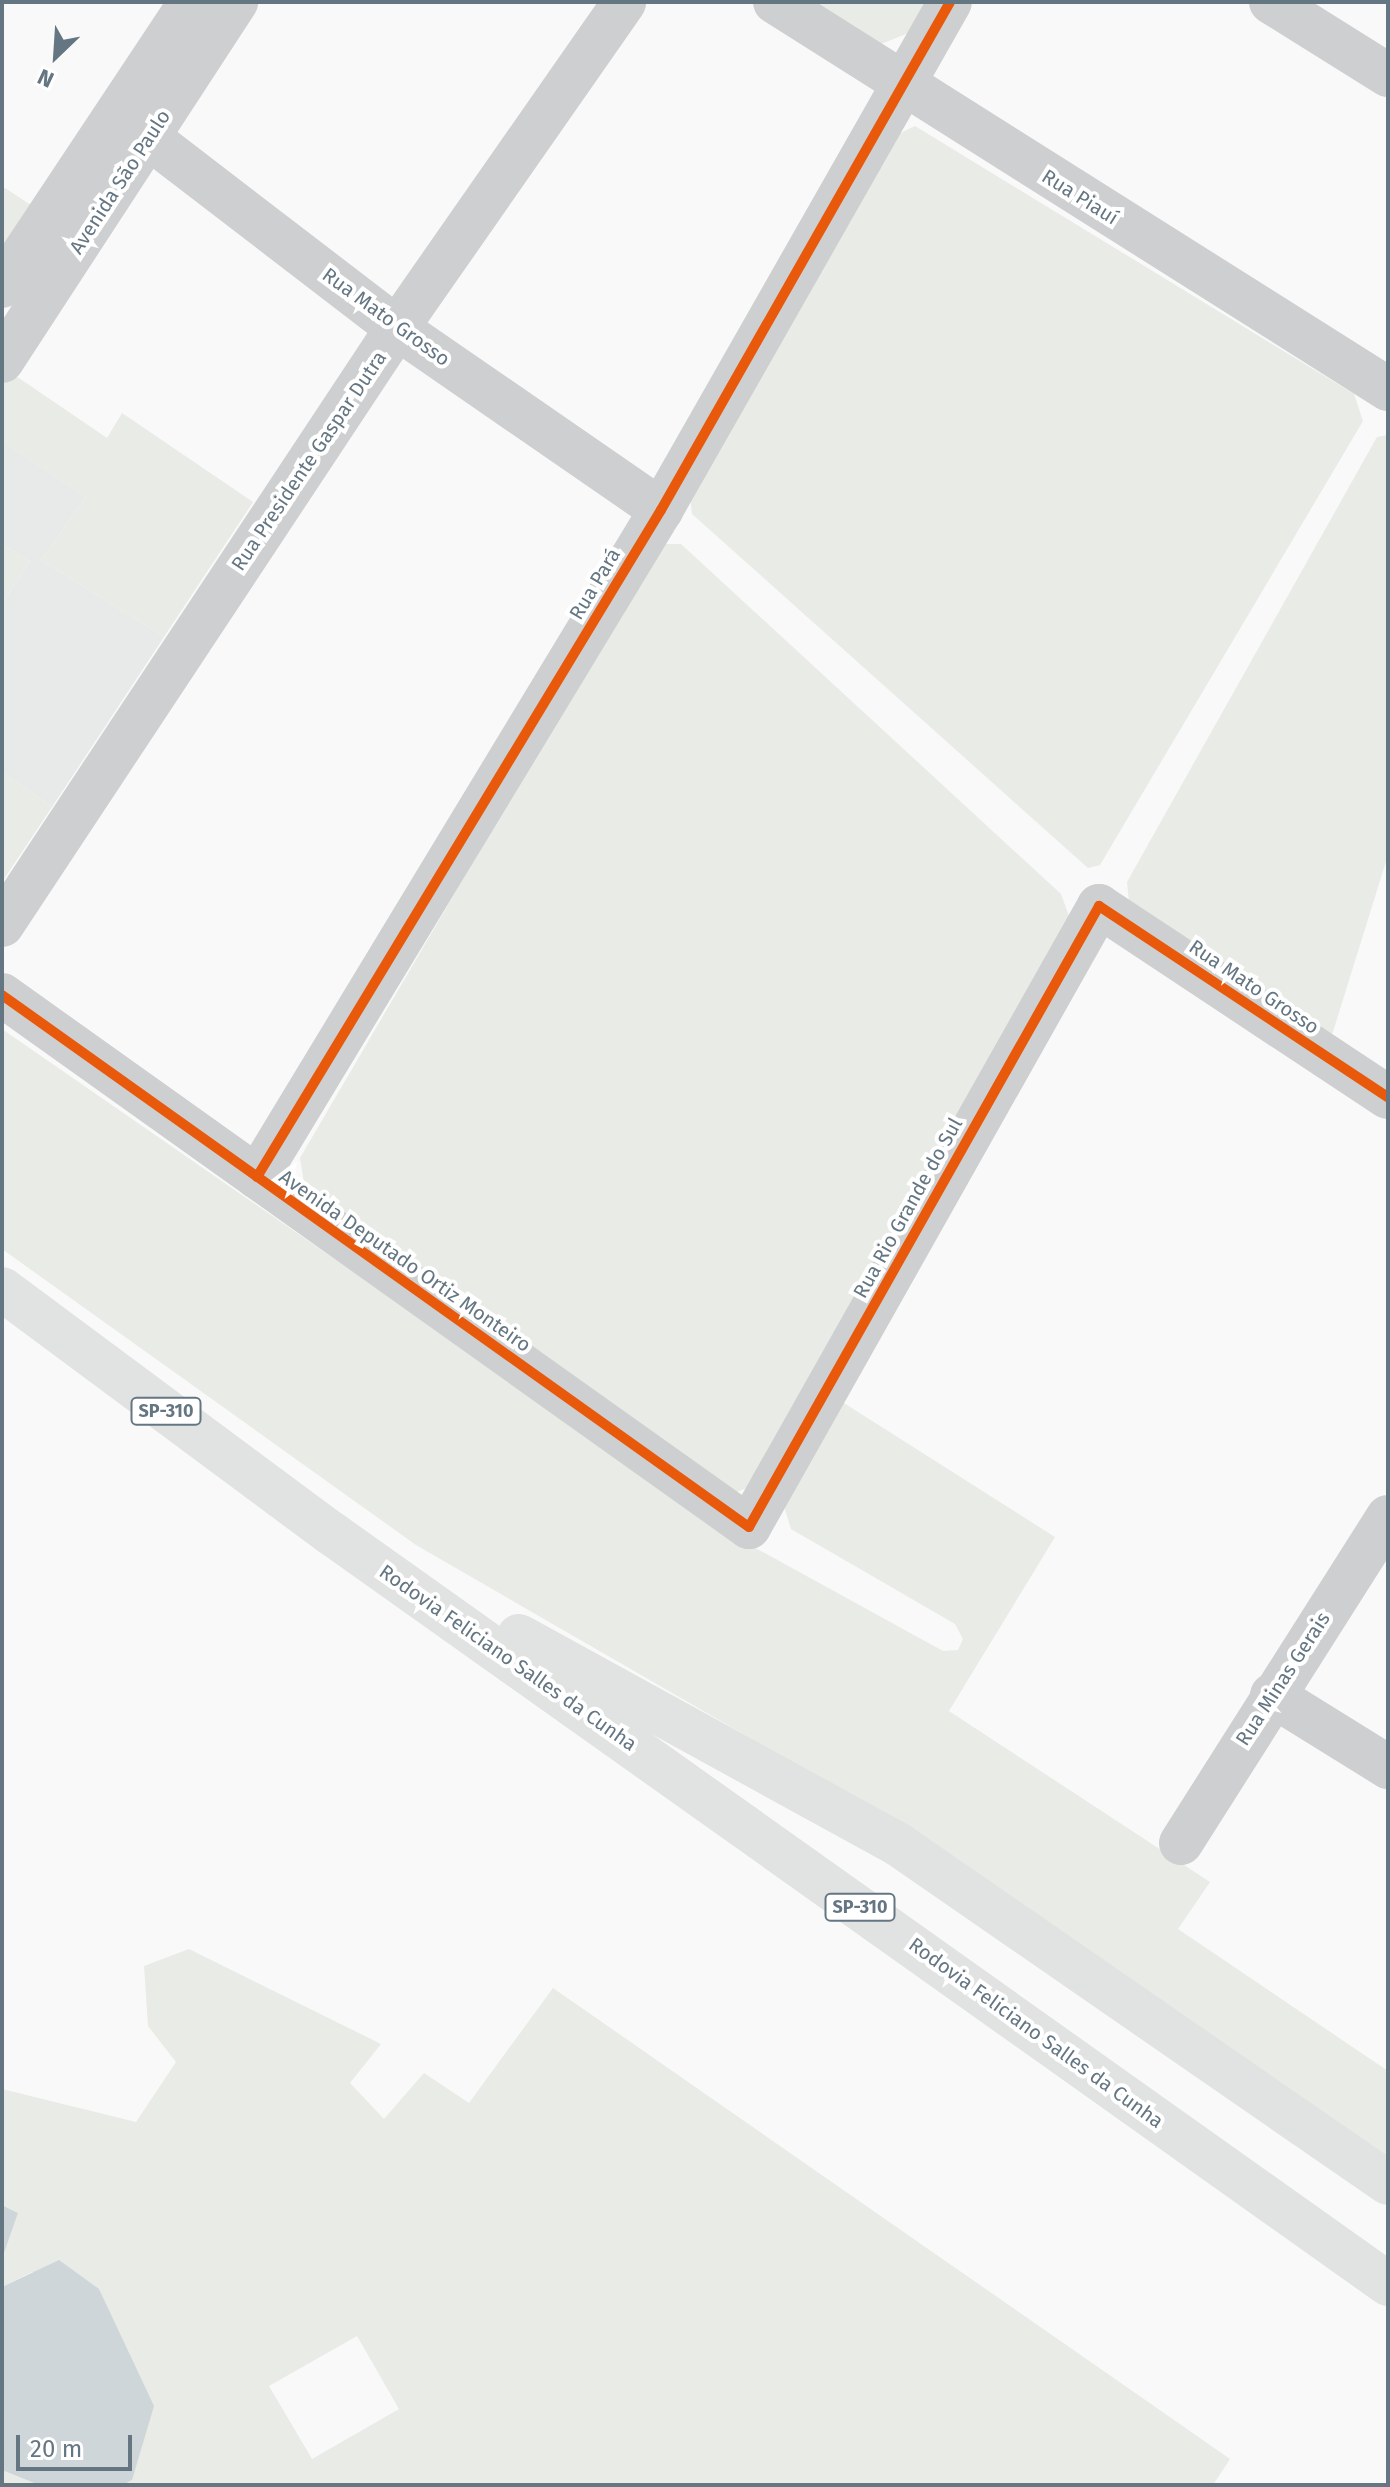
<!DOCTYPE html>
<html>
<head>
<meta charset="utf-8">
<style>
  body { margin:0 }
  #map { position:relative; width:1390px; height:2487px; overflow:hidden; background:#f9f9f9; font-family:"Fira Sans",sans-serif }
  div>[style] { position:absolute }
  [style*='--x'] { left:calc(var(--x)*1px); top:calc(var(--y)*1px); width:calc(var(--w)*1px); rotate:calc(var(--a)*1deg) }
  .built>* { inset:0; background:#e8e9e9 }
  .green>* { inset:0; background:#e8ebe6 }
  .water>* { inset:0; background:#ced6d9 }
  .street>* { height:44px; margin:-22px; padding:0 22px; transform-origin:22px; border-radius:22px; background:#cecfd0 }
  .primary>* { height:44px; margin:-22px; padding:0 22px; transform-origin:22px; border-radius:22px; background:#e1e2e2 }
  .cycleway>* { height:10px; margin:-5px; padding:0 5px; transform-origin:5px; border-radius:5px; background:#e8590c }
  span { translate:-50% -50%; white-space:nowrap; text-align:center; line-height:1.15; -webkit-text-stroke:8px #fff; paint-order:stroke }
  .shield-label span { padding:2px 6px; background:#fff; border:2px solid; border-radius:6px; -webkit-text-stroke-width:0 }
  .shield-label { font-size:18px; color:#657683; font-weight:700 }
  .street-label { font-size:20px; color:#657683 }
  .frame { position:absolute; inset:0; border:4px solid #657683; pointer-events:none }
  .north { position:absolute; left:16px; top:16px; width:80px; height:80px; -webkit-text-stroke:6px #fff; paint-order:stroke; rotate:205deg; font-size:22px; font-weight:700; line-height:32px; text-align:center; color:#657683 }
  .north::after { content:''; display:block; margin:auto; width:28px; height:36px; background:#657683; clip-path:polygon(50% 0,100% 100%,50% 72%,0 100%) }
  .scale { position:absolute; left:16px; top:2435px; width:116px; height:36px; box-sizing:border-box; border:4px solid #657683; border-top:0; padding-left:10px; font-size:24px; line-height:28px; white-space:nowrap; color:#657683; -webkit-text-stroke:6px #fff; paint-order:stroke }
</style>
</head>
<body>
<div id="map">
  <div class="built">
    <div style="clip-path:polygon(2px 441px,86px 497px,41px 560px,164px 637px,52px 807px,2px 772px,2px 604px,30px 561px,2px 544px)"></div>
  </div>
  <div class="green">
    <div style="clip-path:polygon(809px 2px,933px 2px,916px 30px,876px 46px)"></div>
    <div style="clip-path:polygon(915px 126px,1354px 394px,1363px 421px,1100px 865px,1088px 868px,692px 514px,690px 496px,884px 141px)"></div>
    <div style="clip-path:polygon(2px 186px,34px 207px,2px 254px)"></div>
    <div style="clip-path:polygon(10px 372px,107px 438px,122px 413px,253px 502px,164px 637px,41px 560px,86px 497px,2px 441px,2px 384px)"></div>
    <div style="clip-path:polygon(1388px 435px,1388px 855px,1332px 1035px,1129px 902px,1127px 882px,1377px 437px)"></div>
    <div style="clip-path:polygon(2px 544px,30px 561px,2px 604px)"></div>
    <div style="clip-path:polygon(659px 544px,681px 544px,1061px 894px,1073px 927px,754px 1485px,732px 1494px,306px 1195px,300px 1158px)"></div>
    <div style="clip-path:polygon(2px 772px,52px 807px,2px 882px)"></div>
    <div style="clip-path:polygon(2px 1029px,741px 1540px,943px 1651px,958px 1650px,963px 1639px,955px 1624px,791px 1529px,782px 1500px,836px 1398px,1055px 1537px,949px 1711px,1210px 1882px,1178px 1929px,1388px 2071px,1388px 2158px,904px 1827px,416px 1545px,2px 1249px)"></div>
    <div style="clip-path:polygon(evenodd,189px 1949px,381px 2044px,350px 2083px,384px 2119px,424px 2073px,469px 2103px,553px 1988px,1230px 2459px,1213px 2485px,123px 2485px,132px 2480px,122px 2340px,99px 2289px,32px 2272px,2px 2287px,2px 2259px,18px 2213px,2px 2205px,2px 2089px,136px 2122px,176px 2062px,148px 2026px,144px 1966px,189px 1949px,357px 2336px,399px 2409px,312px 2459px,269px 2386px,357px 2336px)"></div>
    <div style="clip-path:polygon(2px 2470px,39px 2485px,2px 2485px)"></div>
  </div>
  <div class="water">
    <div style="clip-path:polygon(2px 2205px,18px 2213px,2px 2259px)"></div>
    <div style="clip-path:polygon(59px 2260px,99px 2289px,154px 2406px,132px 2480px,123px 2485px,39px 2485px,2px 2470px,2px 2287px)"></div>
  </div>
  <div class="street">
    <div style="--x:775;--y:2;--w:725;--a:32.27"></div>
    <div style="--x:1271;--y:2;--w:138;--a:32"></div>
    <div style="--x:118;--y:114;--w:352;--a:37.5"></div>
    <div style="--x:397;--y:328;--w:321;--a:34.6"></div>
    <div style="--x:2;--y:286;--w:341;--a:-56.4"></div>
    <div style="--x:2;--y:361;--w:429;--a:-56.9"></div>
    <div style="--x:2;--y:925;--w:716;--a:-56.51"></div>
    <div style="--x:397;--y:328;--w:397;--a:-55.1"></div>
    <div style="--x:2;--y:995;--w:917;--a:35.46"></div>
    <div style="--x:749;--y:1527;--w:713;--a:-60.59"></div>
    <div style="--x:1099;--y:906;--w:346;--a:33.5"></div>
    <div style="--x:257;--y:1177;--w:780;--a:-58.8"></div>
    <div style="--x:661;--y:510;--w:584;--a:-60.36"></div>
    <div style="--x:1272;--y:1695;--w:137;--a:31.8"></div>
    <div style="--x:1181;--y:1843;--w:386;--a:-57.6"></div>
  </div>
  <div class="primary">
    <div style="--x:2;--y:1289;--w:410;--a:36.6"></div>
    <div style="--x:331;--y:1533;--w:1297;--a:35.39"></div>
    <div style="--x:519;--y:1636;--w:434;--a:28.8"></div>
    <div style="--x:899;--y:1845;--w:594;--a:34.65"></div>
  </div>
  <div class="cycleway">
    <div style="--x:2;--y:995;--w:917;--a:35.46"></div>
    <div style="--x:749;--y:1527;--w:713;--a:-60.59"></div>
    <div style="--x:1099;--y:906;--w:346;--a:33.5"></div>
    <div style="--x:257;--y:1177;--w:780;--a:-58.8"></div>
    <div style="--x:661;--y:510;--w:584;--a:-60.36"></div>
  </div>
  <div class="shield-label">
    <span style="left:166px;top:1411px">SP-310</span>
    <span style="left:860px;top:1907px">SP-310</span>
  </div>
  <div class="street-label">
    <span style="left:120px;top:182px;rotate:-57deg">Avenida São Paulo</span>
    <span style="left:1080px;top:197px;rotate:32deg">Rua Piauí</span>
    <span style="left:386px;top:317px;rotate:36deg">Rua Mato Grosso</span>
    <span style="left:309px;top:461px;rotate:-56deg">Rua Presidente Gaspar Dutra</span>
    <span style="left:595px;top:584px;rotate:-59deg">Rua Pará</span>
    <span style="left:1254px;top:987px;rotate:34deg">Rua Mato Grosso</span>
    <span style="left:908px;top:1208px;rotate:-61deg">Rua Rio Grande do Sul</span>
    <span style="left:405px;top:1261px;rotate:35deg">Avenida Deputado Ortiz Monteiro</span>
    <span style="left:508px;top:1658px;rotate:35deg">Rodovia Feliciano Salles da Cunha</span>
    <span style="left:1283px;top:1679px;rotate:-57deg">Rua Minas Gerais</span>
    <span style="left:1036px;top:2033px;rotate:36deg">Rodovia Feliciano Salles da Cunha</span>
  </div>
  <div class="frame"></div>
  <div class="north">N</div>
  <div class="scale">20 m</div>
</div>
</body>
</html>
